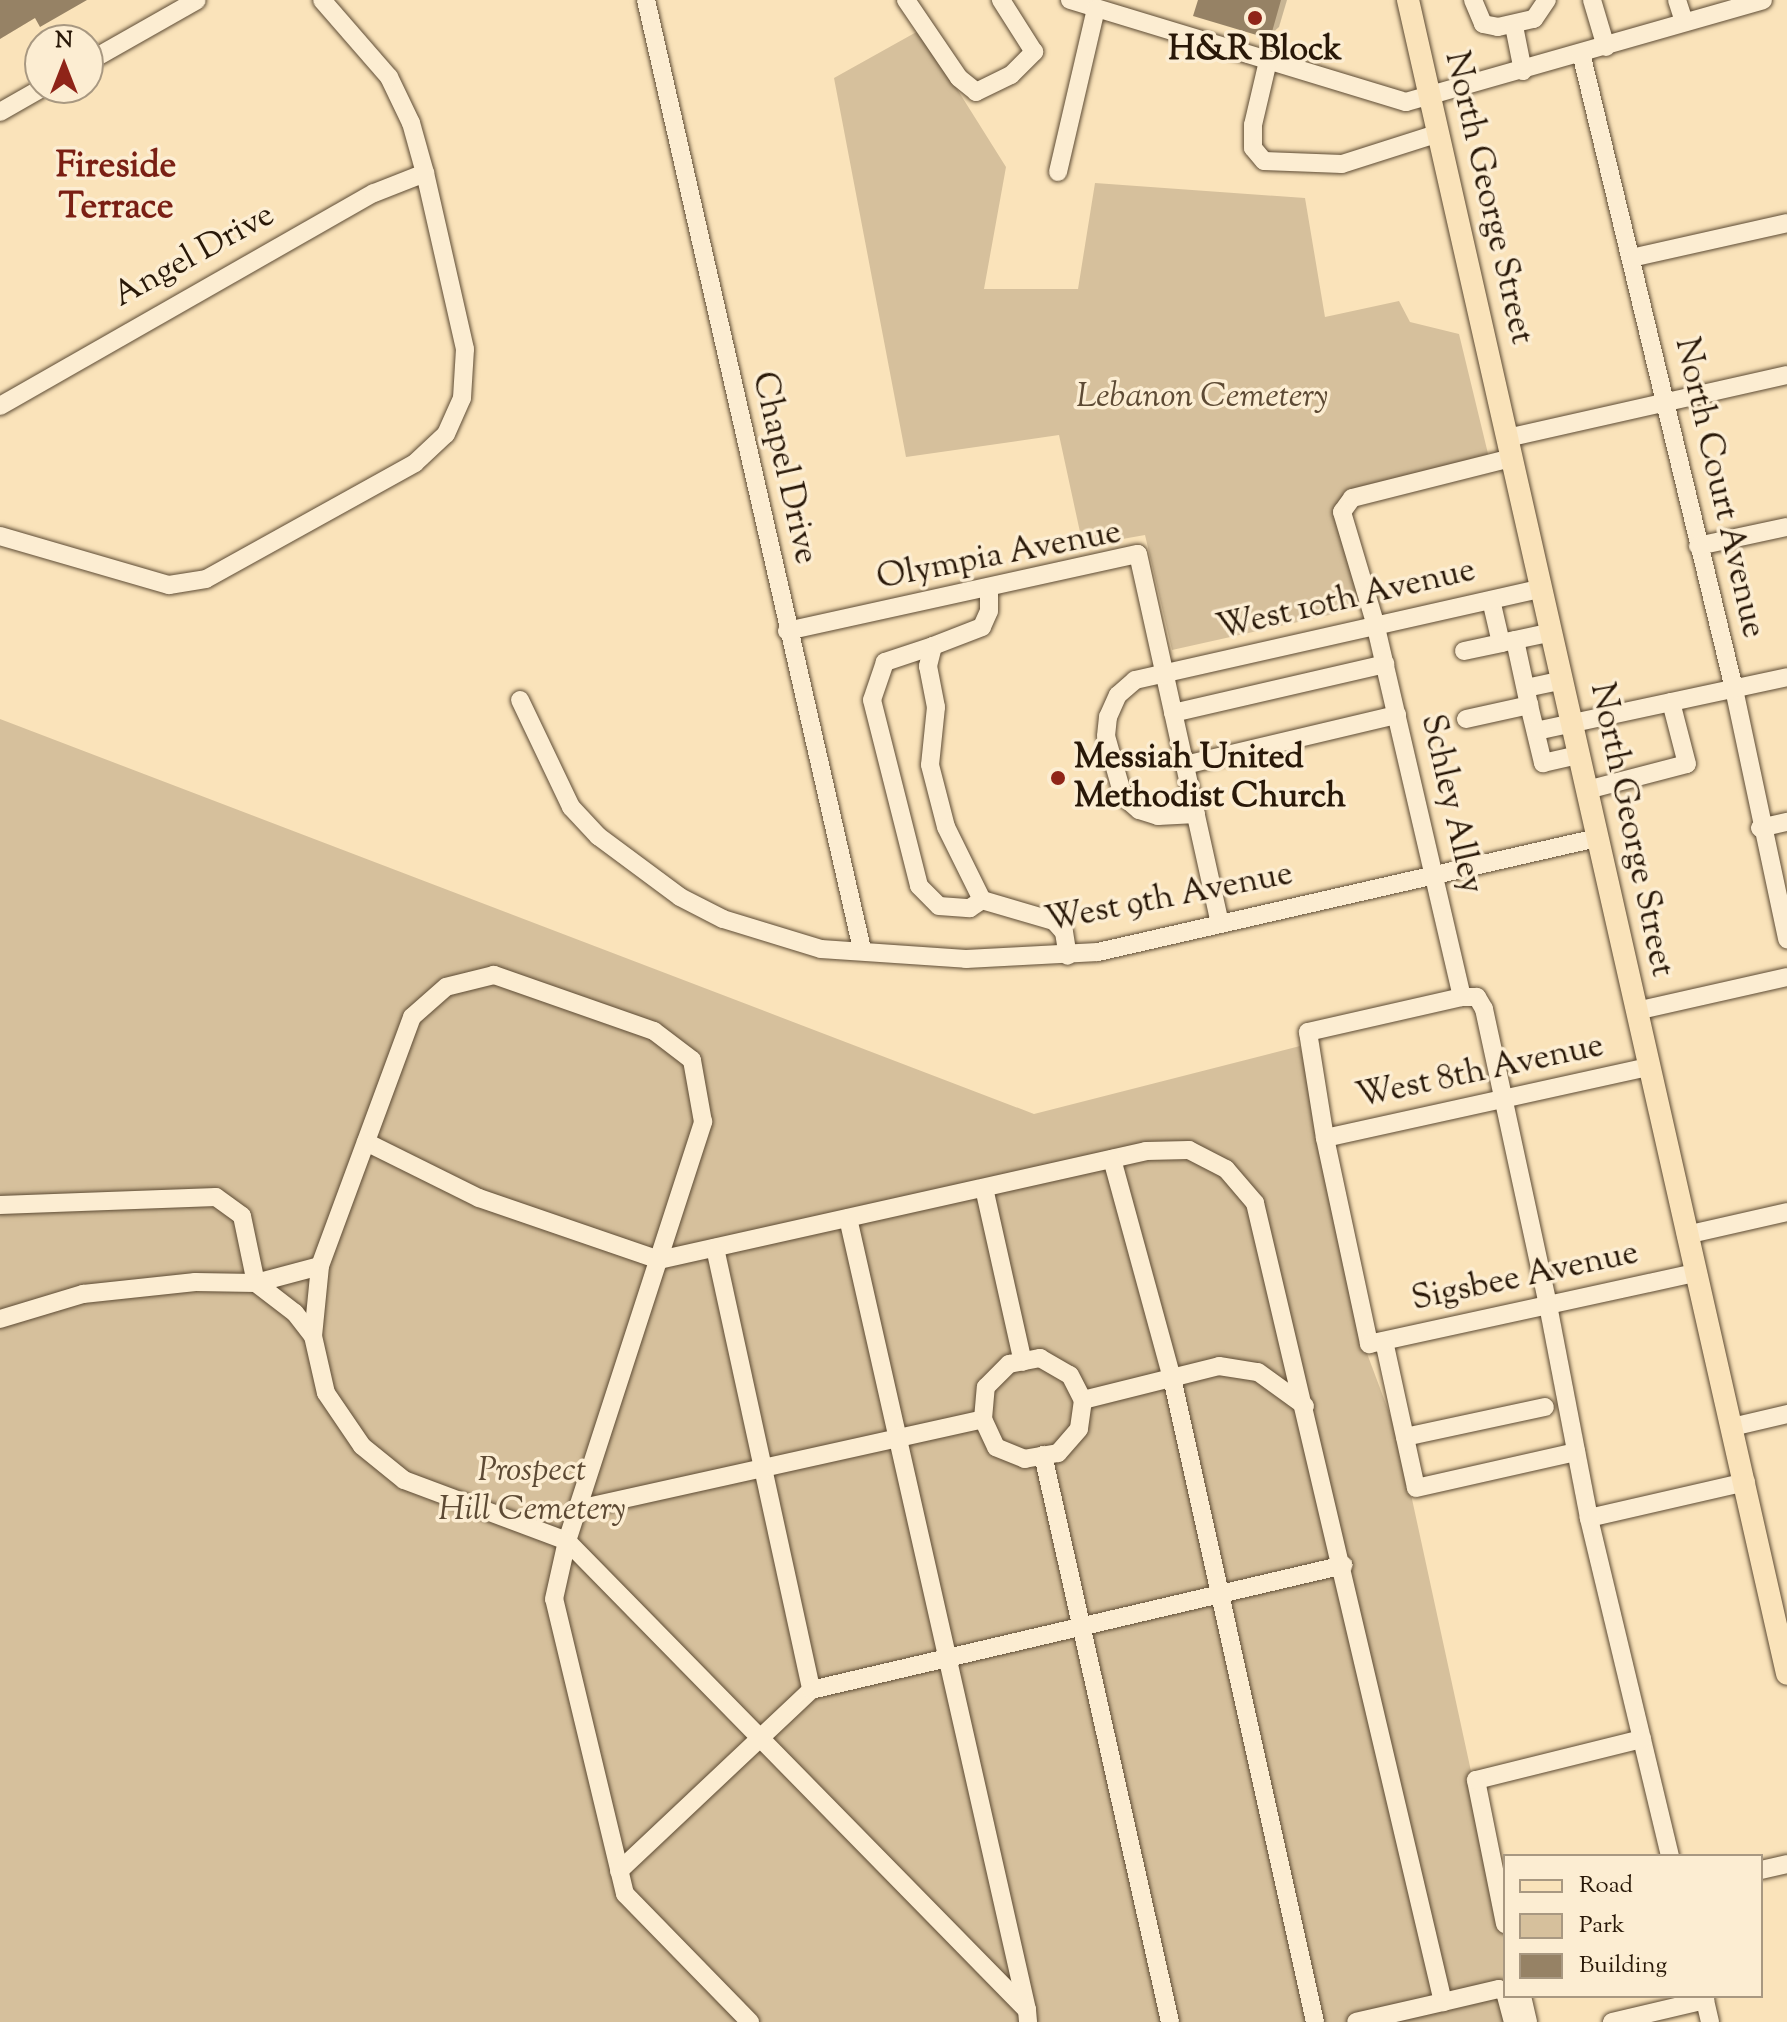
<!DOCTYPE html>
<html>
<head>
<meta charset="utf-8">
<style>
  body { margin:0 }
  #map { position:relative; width:1787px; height:2022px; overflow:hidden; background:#fae3ba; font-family:"Sorts Mill Goudy",serif }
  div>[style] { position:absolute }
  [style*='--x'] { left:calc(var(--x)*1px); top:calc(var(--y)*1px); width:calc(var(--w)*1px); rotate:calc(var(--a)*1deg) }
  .green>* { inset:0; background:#d6c09c }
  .shadow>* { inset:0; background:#0003 }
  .building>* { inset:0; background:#968265 }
  .roads { filter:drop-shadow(0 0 2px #5d4b34) drop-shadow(0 0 2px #5d4b34) }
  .minor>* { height:18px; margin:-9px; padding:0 9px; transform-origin:9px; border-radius:9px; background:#fcedd2 }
  .major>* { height:22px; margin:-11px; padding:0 11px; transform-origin:11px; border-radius:11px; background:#fae3ba }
  .dots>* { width:22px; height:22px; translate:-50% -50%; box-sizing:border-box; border:4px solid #fcedd2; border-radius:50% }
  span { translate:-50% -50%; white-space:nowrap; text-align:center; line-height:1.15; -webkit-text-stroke:7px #fcedd2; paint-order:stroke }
  .poi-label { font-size:34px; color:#291808; font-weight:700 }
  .left { translate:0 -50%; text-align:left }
  .street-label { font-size:34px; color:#291808 }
  .park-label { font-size:34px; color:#5d4a34; font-style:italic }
  .neighbourhood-label { font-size:36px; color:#7a1f14; font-weight:700 }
  .legend { position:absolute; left:1503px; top:1854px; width:260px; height:144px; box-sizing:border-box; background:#fcedd2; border:2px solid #a89881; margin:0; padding:10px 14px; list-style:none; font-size:24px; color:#291808 }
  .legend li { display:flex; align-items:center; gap:16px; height:40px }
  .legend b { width:40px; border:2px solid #a89881 }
  .north { position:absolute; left:24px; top:24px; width:80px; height:80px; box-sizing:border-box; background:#fcedd2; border:2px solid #a89881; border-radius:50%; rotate:0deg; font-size:22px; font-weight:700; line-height:32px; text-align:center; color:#291808 }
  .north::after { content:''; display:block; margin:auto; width:28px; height:36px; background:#8f2418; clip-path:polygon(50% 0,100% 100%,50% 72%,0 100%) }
</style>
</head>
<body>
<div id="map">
  <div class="green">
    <div style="clip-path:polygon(920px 30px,1006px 167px,984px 289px,1078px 289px,1095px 183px,1305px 198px,1325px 317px,1399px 301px,1410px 322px,1459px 334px,1490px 462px,1341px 498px,1370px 606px,1172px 650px,1145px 535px,1083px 546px,1059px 435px,906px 457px,834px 78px)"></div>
    <div style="clip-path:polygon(0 719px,1034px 1114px,1300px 1046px,1362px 1340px,1399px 1439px,1505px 1928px,1505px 1996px,1525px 2022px,0 2022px)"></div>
  </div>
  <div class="shadow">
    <div style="clip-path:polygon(1200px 0,1287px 0,1279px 27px,1269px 36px)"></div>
  </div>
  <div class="building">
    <div style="clip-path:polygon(0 0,87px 0,40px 27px,35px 18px,0 39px)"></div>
    <div style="clip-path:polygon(1198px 0,1281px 0,1270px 39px,1193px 16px)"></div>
  </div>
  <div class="roads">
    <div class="minor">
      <div style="--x:646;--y:0;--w:973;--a:77.18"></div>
      <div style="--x:906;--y:0;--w:94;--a:55.8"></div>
      <div style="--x:959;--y:78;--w:22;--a:39"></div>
      <div style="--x:976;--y:92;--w:39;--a:-26"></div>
      <div style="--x:1011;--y:75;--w:33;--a:-45"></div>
      <div style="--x:1034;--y:52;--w:62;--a:-122.4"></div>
      <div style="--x:1070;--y:0;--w:351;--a:16.9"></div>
      <div style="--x:1406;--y:102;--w:371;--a:-15.9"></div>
      <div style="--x:1473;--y:0;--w:26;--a:67"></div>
      <div style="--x:1483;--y:24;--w:15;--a:11"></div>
      <div style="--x:1498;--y:27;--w:37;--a:-13"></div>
      <div style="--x:1534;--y:19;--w:23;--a:-56"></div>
      <div style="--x:1592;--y:0;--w:49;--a:73.4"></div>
      <div style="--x:1677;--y:0;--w:23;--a:72"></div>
      <div style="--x:1514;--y:26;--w:46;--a:78.7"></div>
      <div style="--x:1581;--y:53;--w:654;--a:76.47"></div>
      <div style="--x:1734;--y:689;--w:256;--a:78"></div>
      <div style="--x:1268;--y:61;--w:66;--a:103.2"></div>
      <div style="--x:1253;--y:125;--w:23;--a:90"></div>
      <div style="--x:1253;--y:148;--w:17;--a:50"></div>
      <div style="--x:1264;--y:161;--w:78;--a:2.2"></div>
      <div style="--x:1342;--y:164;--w:102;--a:-17.7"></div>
      <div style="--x:88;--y:62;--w:125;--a:-29.6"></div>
      <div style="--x:0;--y:112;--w:48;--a:-29.7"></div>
      <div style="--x:1058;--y:172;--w:167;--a:-76.9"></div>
      <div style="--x:1631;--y:258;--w:160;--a:-12.6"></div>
      <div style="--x:0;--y:406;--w:430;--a:-29.7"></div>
      <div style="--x:374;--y:193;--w:55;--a:-21.4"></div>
      <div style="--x:1507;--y:438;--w:287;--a:-12.7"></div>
      <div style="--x:0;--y:536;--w:176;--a:16.2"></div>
      <div style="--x:169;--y:585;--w:37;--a:-9"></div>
      <div style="--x:206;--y:579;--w:239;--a:-29"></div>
      <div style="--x:415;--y:463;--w:42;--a:-43.1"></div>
      <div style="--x:446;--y:434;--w:39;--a:-66"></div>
      <div style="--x:462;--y:398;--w:49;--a:-86.5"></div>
      <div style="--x:465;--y:349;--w:180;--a:-102.8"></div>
      <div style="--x:425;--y:173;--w:52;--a:-105.6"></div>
      <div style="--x:411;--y:123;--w:51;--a:-115.6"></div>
      <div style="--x:389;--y:77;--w:102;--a:-131"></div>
      <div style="--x:1698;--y:546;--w:91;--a:-12.1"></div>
      <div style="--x:989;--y:587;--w:24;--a:90"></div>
      <div style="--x:989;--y:611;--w:17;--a:114"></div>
      <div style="--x:982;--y:627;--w:53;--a:158.8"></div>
      <div style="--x:933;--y:646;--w:21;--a:104"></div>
      <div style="--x:928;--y:666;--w:42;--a:79"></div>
      <div style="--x:936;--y:707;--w:58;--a:95.9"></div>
      <div style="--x:930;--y:765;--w:64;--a:75.5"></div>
      <div style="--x:946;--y:827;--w:81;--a:63.7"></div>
      <div style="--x:982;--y:900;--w:75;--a:16.3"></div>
      <div style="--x:1054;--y:921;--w:15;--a:48"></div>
      <div style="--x:1064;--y:932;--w:24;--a:81"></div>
      <div style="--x:787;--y:631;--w:359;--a:-12.4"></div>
      <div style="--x:1138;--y:554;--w:379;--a:77.5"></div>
      <div style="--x:1515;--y:640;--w:38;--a:-12"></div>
      <div style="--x:933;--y:646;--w:51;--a:161.6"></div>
      <div style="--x:885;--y:662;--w:40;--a:108.9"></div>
      <div style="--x:872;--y:700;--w:192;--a:75.8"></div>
      <div style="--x:919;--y:886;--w:28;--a:45"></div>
      <div style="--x:939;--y:906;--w:31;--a:4"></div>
      <div style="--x:970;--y:908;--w:14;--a:-34"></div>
      <div style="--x:1464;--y:651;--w:38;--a:-12"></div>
      <div style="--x:1501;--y:643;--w:44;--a:-103.1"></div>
      <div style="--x:1526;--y:688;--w:38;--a:-12"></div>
      <div style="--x:520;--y:700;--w:119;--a:64.5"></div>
      <div style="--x:571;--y:807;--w:40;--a:47"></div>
      <div style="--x:598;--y:836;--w:102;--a:36.6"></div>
      <div style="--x:680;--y:897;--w:48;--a:27.1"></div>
      <div style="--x:723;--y:919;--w:102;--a:17"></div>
      <div style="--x:821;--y:949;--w:145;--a:3.9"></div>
      <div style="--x:966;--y:959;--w:132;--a:-3"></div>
      <div style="--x:1098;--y:952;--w:512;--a:-12.87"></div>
      <div style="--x:1529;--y:705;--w:60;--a:76.4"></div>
      <div style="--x:1543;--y:763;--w:37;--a:-13"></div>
      <div style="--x:1173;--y:713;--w:218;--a:-13"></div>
      <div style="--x:1466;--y:719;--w:65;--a:-12.5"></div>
      <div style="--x:1529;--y:705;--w:66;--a:-102.2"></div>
      <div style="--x:1515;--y:640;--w:14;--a:168"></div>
      <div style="--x:1536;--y:731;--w:257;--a:-12.1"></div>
      <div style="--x:1185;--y:765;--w:218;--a:-13.3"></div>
      <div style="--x:1587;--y:790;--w:103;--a:-14.6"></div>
      <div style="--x:1687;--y:764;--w:64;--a:-104.5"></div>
      <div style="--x:1196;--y:814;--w:38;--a:177"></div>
      <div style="--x:1158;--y:816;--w:20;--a:-162"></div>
      <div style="--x:1139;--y:810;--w:21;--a:-139"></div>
      <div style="--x:1123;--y:796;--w:62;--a:-105.8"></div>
      <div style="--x:1106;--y:736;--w:19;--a:-84"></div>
      <div style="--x:1108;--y:717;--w:24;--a:-66"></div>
      <div style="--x:1118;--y:695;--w:23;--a:-41"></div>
      <div style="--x:1135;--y:680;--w:417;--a:-12.7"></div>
      <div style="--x:1760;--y:828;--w:28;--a:-13"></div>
      <div style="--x:1462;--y:997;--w:381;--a:-103.1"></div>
      <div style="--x:1376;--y:626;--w:119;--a:-106.6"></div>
      <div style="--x:1342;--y:512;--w:17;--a:-54"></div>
      <div style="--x:1352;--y:498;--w:164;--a:-14.1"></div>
      <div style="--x:1636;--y:1011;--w:155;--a:-12.7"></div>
      <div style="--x:1325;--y:1138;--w:331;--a:-12.4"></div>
      <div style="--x:366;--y:1142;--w:126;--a:26.4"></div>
      <div style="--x:479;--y:1198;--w:190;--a:19"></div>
      <div style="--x:659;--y:1260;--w:499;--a:-12.6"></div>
      <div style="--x:1146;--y:1151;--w:43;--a:-1.3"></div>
      <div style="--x:1189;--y:1150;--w:42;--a:27.2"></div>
      <div style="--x:1226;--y:1169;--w:45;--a:49.5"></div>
      <div style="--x:1255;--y:1203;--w:821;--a:76.76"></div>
      <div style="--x:1443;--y:2002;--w:89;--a:167.1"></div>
      <div style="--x:1112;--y:1159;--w:227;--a:74.7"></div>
      <div style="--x:1172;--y:1378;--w:660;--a:77.48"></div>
      <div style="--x:984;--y:1188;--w:178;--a:77.4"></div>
      <div style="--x:0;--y:1205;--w:216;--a:-2.1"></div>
      <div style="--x:216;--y:1197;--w:32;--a:36"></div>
      <div style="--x:242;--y:1216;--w:68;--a:78.2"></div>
      <div style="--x:256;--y:1283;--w:66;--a:-14.9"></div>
      <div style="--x:848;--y:1218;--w:812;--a:77.26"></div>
      <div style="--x:1686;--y:1235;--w:104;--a:-12.8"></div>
      <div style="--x:715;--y:1248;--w:452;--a:77.7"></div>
      <div style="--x:0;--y:1319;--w:87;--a:-16.8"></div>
      <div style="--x:83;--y:1294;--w:113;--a:-6.1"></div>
      <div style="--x:195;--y:1282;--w:61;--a:0.9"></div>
      <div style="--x:256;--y:1283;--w:49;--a:37.6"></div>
      <div style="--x:295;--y:1313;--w:29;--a:52"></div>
      <div style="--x:313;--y:1336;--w:58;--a:77.2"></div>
      <div style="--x:326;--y:1393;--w:64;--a:55.8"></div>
      <div style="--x:362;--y:1446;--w:54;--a:39"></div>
      <div style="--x:404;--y:1480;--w:174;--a:20.5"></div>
      <div style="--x:567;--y:1541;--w:441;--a:-72"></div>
      <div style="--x:703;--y:1122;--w:63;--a:-100.1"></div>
      <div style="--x:692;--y:1060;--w:48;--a:-142.7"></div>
      <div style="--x:654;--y:1031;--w:170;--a:-160.7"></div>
      <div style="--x:494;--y:975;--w:49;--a:166"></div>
      <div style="--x:446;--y:987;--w:45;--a:138.6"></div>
      <div style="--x:412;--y:1017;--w:265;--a:110.3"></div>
      <div style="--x:320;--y:1266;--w:70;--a:95.7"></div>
      <div style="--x:1384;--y:1341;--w:150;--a:77.7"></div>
      <div style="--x:1416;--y:1488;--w:164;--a:-12.7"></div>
      <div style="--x:1083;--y:1400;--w:140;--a:-14"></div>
      <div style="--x:1219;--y:1366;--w:39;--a:9"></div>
      <div style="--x:1258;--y:1372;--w:58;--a:35.9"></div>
      <div style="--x:1732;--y:1427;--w:57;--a:-13.3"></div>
      <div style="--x:1405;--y:1437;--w:143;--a:-12.1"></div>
      <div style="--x:1043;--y:1455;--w:581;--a:77.37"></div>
      <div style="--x:578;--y:1509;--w:415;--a:-12.5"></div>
      <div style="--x:983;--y:1419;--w:32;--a:-85"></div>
      <div style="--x:986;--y:1387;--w:33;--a:-45"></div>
      <div style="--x:1009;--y:1364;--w:32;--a:-11"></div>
      <div style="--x:1040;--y:1358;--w:34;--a:30"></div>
      <div style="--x:1070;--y:1375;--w:28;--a:63"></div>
      <div style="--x:1083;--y:1400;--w:29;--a:98"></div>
      <div style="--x:1079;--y:1429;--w:32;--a:131"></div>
      <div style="--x:1058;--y:1453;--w:34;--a:170"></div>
      <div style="--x:1025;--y:1459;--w:31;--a:-158"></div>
      <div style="--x:996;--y:1447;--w:31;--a:-115"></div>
      <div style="--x:1589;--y:1518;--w:161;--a:-12.9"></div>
      <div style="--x:1670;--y:1856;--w:348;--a:-103.5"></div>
      <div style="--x:1589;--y:1518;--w:217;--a:-100.9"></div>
      <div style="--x:1548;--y:1305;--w:303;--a:-102.2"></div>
      <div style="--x:1484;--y:1009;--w:14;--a:-120"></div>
      <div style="--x:1477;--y:997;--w:15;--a:180"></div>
      <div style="--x:1462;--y:997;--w:158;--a:167.2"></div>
      <div style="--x:1308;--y:1032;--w:107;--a:80.9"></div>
      <div style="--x:1325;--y:1138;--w:211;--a:77.9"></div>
      <div style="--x:1369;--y:1344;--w:183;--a:-12.3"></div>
      <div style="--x:1548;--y:1305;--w:150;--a:-12.3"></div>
      <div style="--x:1761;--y:1870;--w:27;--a:-13"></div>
      <div style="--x:619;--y:1871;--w:264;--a:-43.3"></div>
      <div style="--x:811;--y:1690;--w:547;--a:-13.2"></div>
      <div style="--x:1505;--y:1924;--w:147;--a:-101.4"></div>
      <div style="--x:1476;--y:1780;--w:171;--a:-13.9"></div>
      <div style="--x:1506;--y:1996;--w:27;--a:75"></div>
      <div style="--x:1522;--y:1996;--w:27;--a:77"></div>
      <div style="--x:1704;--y:1996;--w:27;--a:77"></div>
      <div style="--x:1443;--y:2002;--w:57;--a:-13.1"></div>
      <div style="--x:1499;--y:1989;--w:7;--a:27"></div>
      <div style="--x:750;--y:2022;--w:179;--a:-134.3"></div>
      <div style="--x:625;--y:1894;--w:303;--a:-103.5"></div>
      <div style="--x:554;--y:1599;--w:59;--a:-77.4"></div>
      <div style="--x:567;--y:1541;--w:657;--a:45.56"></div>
      <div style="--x:1027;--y:2010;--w:12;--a:85"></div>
      <div style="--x:1612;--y:2022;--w:96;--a:-13.3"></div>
    </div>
    <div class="major">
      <div style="--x:1408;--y:0;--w:1716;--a:77.24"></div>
    </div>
  </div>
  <div class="dots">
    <div style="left:1255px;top:18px;background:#8f2418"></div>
    <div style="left:1058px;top:778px;background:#8f2418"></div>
  </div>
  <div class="poi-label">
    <span style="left:1255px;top:51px">H&amp;R Block</span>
    <span class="left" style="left:1074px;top:778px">Messiah United<br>Methodist Church</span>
  </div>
  <div class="street-label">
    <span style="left:1488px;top:198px;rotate:77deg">North George Street</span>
    <span style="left:194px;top:256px;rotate:-29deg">Angel Drive</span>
    <span style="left:784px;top:468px;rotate:77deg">Chapel Drive</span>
    <span style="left:1719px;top:488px;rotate:77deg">North Court Avenue</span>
    <span style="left:999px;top:556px;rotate:-11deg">Olympia Avenue</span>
    <span style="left:1346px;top:600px;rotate:-13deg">West 10th Avenue</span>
    <span style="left:1451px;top:804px;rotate:77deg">Schley Alley</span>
    <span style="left:1631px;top:830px;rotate:78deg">North George Street</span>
    <span style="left:1169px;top:898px;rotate:-11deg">West 9th Avenue</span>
    <span style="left:1480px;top:1072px;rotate:-12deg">West 8th Avenue</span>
    <span style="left:1525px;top:1277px;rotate:-12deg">Sigsbee Avenue</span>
  </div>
  <div class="park-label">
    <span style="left:1202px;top:398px">Lebanon Cemetery</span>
    <span style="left:532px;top:1491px">Prospect<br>Hill Cemetery</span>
  </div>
  <div class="neighbourhood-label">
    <span style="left:116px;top:188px">Fireside<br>Terrace</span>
  </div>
  <ul class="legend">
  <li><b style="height:10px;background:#fae3ba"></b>Road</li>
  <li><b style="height:22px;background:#d6c09c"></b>Park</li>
  <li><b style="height:22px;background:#968265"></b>Building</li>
  </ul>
  <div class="north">N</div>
</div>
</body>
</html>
